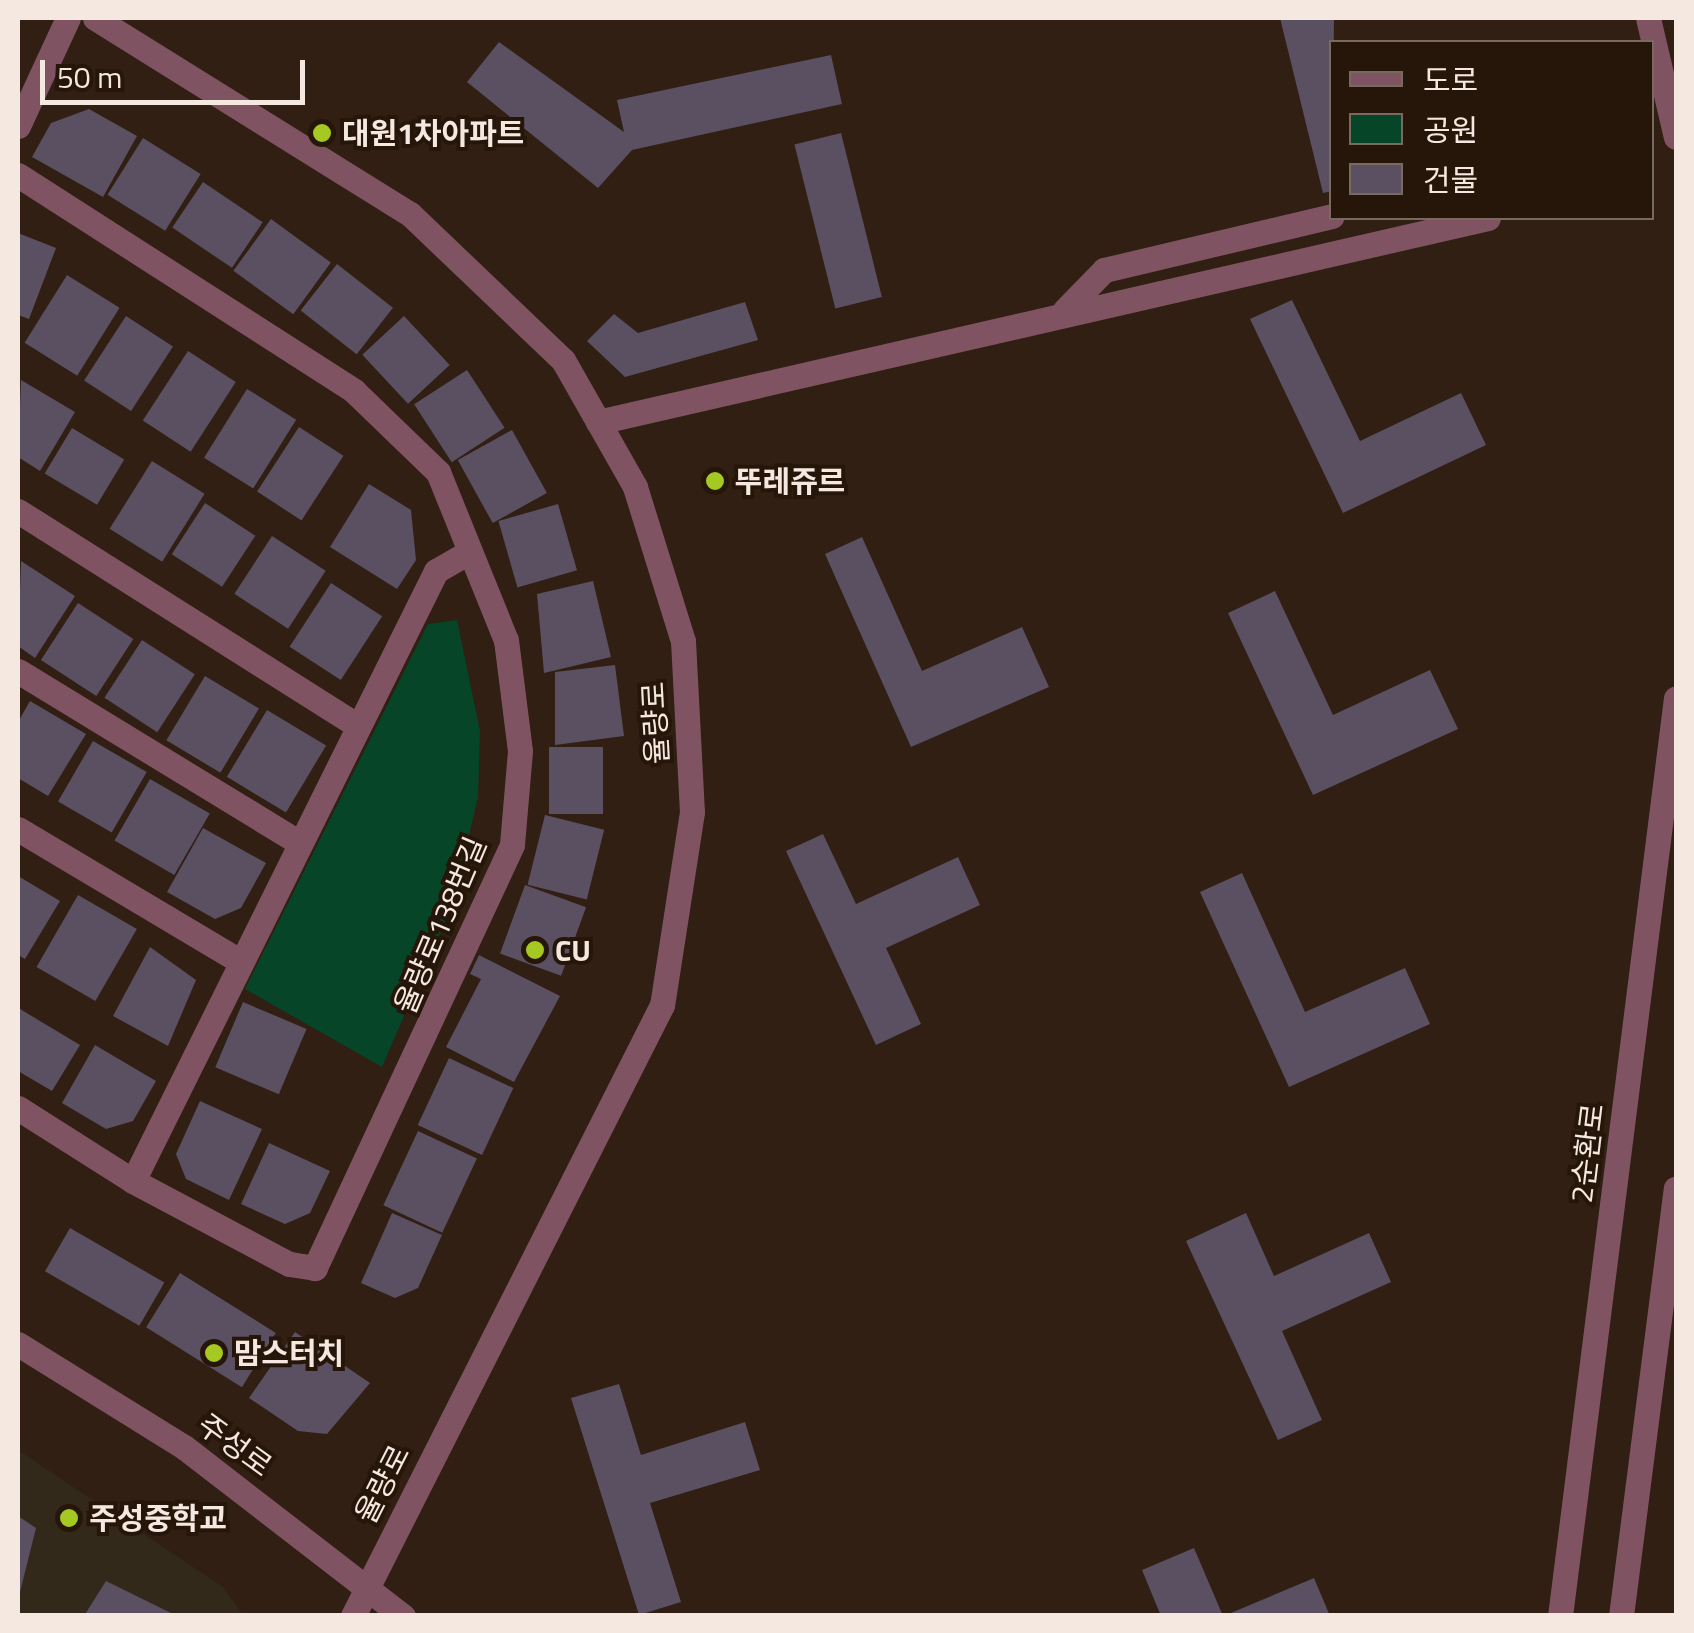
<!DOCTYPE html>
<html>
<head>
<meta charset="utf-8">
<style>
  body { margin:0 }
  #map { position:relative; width:1694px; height:1633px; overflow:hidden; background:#301f12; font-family:"Titillium Web","Noto Sans KR",sans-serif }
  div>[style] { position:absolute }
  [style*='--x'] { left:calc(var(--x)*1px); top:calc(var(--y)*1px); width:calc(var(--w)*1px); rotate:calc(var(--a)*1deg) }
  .education>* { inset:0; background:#33291a }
  .green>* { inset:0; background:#074529 }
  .building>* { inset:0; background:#5b4f62; transform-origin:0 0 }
  .minor>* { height:25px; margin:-12.5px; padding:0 12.5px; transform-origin:12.5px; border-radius:12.5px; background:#7f5361 }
  .dots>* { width:28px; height:28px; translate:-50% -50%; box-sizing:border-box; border:5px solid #261609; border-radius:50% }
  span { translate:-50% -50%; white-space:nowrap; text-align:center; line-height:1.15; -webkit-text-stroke:8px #261609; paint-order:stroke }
  .poi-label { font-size:30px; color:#f4e8e0; font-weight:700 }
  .left { translate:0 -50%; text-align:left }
  .street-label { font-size:30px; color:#f4e8e0 }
  .frame { position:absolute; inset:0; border:20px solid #f4e8e0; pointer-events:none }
  .legend { position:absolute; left:1329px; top:40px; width:325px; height:180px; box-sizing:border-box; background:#261609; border:2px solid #786a5f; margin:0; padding:12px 18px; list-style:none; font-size:30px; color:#f4e8e0 }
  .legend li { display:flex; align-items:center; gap:20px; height:50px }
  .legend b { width:50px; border:2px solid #786a5f }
  .scale { position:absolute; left:40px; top:60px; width:265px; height:45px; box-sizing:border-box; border:5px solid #f4e8e0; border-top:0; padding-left:12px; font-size:30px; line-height:35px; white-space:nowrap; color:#f4e8e0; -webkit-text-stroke:8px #261609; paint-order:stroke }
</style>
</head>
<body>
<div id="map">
  <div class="education">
    <div style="clip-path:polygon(18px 1450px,223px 1587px,243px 1615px,18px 1615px)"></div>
  </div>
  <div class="green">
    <div style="clip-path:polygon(457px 620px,480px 731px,478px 797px,454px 901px,382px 1067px,245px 989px,428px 624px)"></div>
  </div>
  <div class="building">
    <div style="clip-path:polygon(1280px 18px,1334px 18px,1332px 191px,1323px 193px)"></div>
    <div style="clip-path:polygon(499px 42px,624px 132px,617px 100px,831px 55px,842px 104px,632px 150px,598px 188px,467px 82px)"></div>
    <div style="clip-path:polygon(89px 109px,137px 136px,103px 197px,32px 157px,51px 123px)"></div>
    <div style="left:841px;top:133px;width:169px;height:48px;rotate:76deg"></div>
    <div style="left:143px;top:138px;width:68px;height:67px;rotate:32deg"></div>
    <div style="left:203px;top:182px;width:72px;height:55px;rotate:34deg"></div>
    <div style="left:271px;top:219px;width:74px;height:64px;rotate:36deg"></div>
    <div style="clip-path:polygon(18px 233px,56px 248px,29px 319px,18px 315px)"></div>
    <div style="left:337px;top:264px;width:71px;height:59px;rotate:38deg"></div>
    <div style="left:67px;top:275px;width:62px;height:80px;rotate:32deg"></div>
    <div style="clip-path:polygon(1292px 300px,1360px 441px,1461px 393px,1486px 445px,1343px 513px,1250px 319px)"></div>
    <div style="clip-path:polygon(745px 302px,758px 340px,625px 377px,587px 341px,614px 314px,638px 333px)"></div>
    <div style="left:126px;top:316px;width:56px;height:77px;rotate:33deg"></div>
    <div style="left:404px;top:316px;width:67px;height:57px;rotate:47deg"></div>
    <div style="left:188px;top:351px;width:57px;height:83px;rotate:33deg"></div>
    <div style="left:467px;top:370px;width:69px;height:63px;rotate:57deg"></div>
    <div style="clip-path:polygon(21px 380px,75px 412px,40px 471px,18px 457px)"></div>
    <div style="left:247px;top:389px;width:58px;height:81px;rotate:32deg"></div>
    <div style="left:299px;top:427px;width:53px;height:77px;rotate:33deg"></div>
    <div style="left:72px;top:428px;width:61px;height:53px;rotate:31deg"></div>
    <div style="left:512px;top:430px;width:72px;height:62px;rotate:61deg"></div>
    <div style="left:152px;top:461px;width:62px;height:80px;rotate:32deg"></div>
    <div style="clip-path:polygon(369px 484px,411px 510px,416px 560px,397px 589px,330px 547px)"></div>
    <div style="left:205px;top:503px;width:60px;height:61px;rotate:33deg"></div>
    <div style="left:558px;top:504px;width:69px;height:62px;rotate:74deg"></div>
    <div style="left:272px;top:536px;width:64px;height:69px;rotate:33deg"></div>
    <div style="clip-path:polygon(862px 537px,922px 671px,1022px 627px,1049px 687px,911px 747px,825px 554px)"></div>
    <div style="clip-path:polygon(21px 561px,75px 596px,35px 658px,18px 646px)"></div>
    <div style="clip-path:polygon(593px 581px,611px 657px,544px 673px,537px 594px)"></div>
    <div style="left:331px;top:583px;width:61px;height:76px;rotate:33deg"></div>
    <div style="clip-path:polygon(1275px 591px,1333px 715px,1430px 670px,1458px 729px,1313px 795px,1228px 613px)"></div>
    <div style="left:78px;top:603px;width:66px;height:68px;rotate:33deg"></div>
    <div style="left:142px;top:640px;width:63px;height:69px;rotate:33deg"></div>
    <div style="clip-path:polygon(615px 665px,624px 736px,555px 745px,555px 672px)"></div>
    <div style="left:205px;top:676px;width:63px;height:75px;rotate:31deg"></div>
    <div style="clip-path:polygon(30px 701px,86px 734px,48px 796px,18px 778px,18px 722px)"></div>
    <div style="left:267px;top:710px;width:69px;height:78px;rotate:31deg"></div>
    <div style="left:93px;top:741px;width:62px;height:70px;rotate:30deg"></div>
    <div style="left:549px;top:747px;width:54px;height:67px"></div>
    <div style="left:150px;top:779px;width:69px;height:71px;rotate:30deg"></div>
    <div style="left:545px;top:815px;width:61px;height:72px;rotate:14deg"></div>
    <div style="clip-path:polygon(203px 828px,266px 863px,241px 908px,215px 919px,167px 892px)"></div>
    <div style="clip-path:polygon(823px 834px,856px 904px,958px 857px,980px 905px,886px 948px,921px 1024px,876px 1045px,786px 851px)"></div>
    <div style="clip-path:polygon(1242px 873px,1305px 1012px,1405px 968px,1430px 1024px,1289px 1087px,1200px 892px)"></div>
    <div style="clip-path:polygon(18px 876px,60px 901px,25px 959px,18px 955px)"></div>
    <div style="left:525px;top:885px;width:65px;height:73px;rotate:20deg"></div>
    <div style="left:78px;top:895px;width:68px;height:83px;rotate:30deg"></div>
    <div style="clip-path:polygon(150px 947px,196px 980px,168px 1046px,113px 1016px)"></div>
    <div style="clip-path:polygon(479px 955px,560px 996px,514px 1082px,446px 1047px,481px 979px,470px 974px)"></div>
    <div style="left:243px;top:1002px;width:69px;height:71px;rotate:23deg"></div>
    <div style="clip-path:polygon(20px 1009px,80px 1045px,52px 1091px,18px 1071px)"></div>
    <div style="clip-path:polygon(95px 1045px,156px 1081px,133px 1121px,106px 1129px,62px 1103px)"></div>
    <div style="left:449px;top:1058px;width:71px;height:74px;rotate:25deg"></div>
    <div style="clip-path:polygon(200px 1101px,262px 1129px,229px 1200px,186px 1179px,176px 1154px)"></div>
    <div style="left:418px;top:1131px;width:65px;height:82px;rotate:25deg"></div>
    <div style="clip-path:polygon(269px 1143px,330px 1171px,310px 1213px,285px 1224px,241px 1204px)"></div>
    <div style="clip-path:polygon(392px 1213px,442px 1235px,418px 1288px,395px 1298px,361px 1283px)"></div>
    <div style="clip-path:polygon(1246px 1213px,1274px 1276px,1369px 1233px,1391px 1282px,1282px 1331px,1322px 1420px,1278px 1440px,1186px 1241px)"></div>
    <div style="left:70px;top:1228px;width:109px;height:50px;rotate:30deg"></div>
    <div style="left:180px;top:1273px;width:113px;height:64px;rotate:32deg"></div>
    <div style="clip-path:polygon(295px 1332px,370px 1383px,327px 1434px,298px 1431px,249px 1398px)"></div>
    <div style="clip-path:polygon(619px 1384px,641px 1455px,745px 1422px,760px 1470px,650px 1503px,681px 1602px,639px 1615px,571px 1398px)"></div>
    <div style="clip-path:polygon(18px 1516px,36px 1528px,19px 1596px,18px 1596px)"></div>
    <div style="clip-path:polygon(1194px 1548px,1223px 1616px,1161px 1616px,1142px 1570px)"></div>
    <div style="clip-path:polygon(1314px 1578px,1330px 1616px,1226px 1616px,1226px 1615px)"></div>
    <div style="clip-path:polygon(106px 1581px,177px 1616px,84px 1616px)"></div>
  </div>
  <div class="minor">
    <div style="--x:95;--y:18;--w:371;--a:31.9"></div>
    <div style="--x:410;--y:214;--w:211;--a:43.7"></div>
    <div style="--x:563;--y:360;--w:146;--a:60.4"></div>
    <div style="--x:635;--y:487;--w:161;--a:72.7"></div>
    <div style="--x:683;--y:641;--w:171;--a:87"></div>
    <div style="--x:692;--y:812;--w:195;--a:98.8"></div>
    <div style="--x:662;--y:1005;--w:685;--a:116.83"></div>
    <div style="--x:1648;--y:18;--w:122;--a:76.8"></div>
    <div style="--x:18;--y:126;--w:119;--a:-65.2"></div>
    <div style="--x:18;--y:175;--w:399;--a:32.7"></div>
    <div style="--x:354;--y:391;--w:117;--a:44"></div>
    <div style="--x:438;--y:472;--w:181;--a:68"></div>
    <div style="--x:506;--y:640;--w:112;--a:82.8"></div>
    <div style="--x:520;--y:751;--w:94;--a:94.9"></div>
    <div style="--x:512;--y:845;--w:467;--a:115"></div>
    <div style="--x:315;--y:1268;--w:26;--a:-171"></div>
    <div style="--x:289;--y:1264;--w:177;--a:-152"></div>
    <div style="--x:133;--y:1181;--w:136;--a:-147.6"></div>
    <div style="--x:1065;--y:310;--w:56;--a:-45.7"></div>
    <div style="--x:1104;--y:270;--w:234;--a:-13.3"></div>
    <div style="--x:598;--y:422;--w:913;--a:-12.91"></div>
    <div style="--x:18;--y:511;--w:399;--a:32.3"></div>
    <div style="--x:18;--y:671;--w:328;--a:31.4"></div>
    <div style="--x:18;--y:829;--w:257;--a:30.8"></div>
    <div style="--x:133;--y:1181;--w:681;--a:-63.59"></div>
    <div style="--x:436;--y:571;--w:38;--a:-30"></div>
    <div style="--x:18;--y:1344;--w:195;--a:31.8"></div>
    <div style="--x:184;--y:1447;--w:277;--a:37.7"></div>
    <div style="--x:1560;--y:1616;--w:925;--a:-82.8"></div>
    <div style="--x:1621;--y:1616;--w:431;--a:-82.7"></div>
  </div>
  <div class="dots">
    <div style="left:322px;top:133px;background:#a5c823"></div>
    <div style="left:715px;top:481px;background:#a5c823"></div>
    <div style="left:535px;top:950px;background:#a5c823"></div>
    <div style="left:214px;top:1353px;background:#a5c823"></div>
    <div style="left:69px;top:1518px;background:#a5c823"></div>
  </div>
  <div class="poi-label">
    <span class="left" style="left:342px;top:133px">대원1차아파트</span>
    <span class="left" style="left:735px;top:481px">뚜레쥬르</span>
    <span class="left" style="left:555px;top:950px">CU</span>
    <span class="left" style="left:234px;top:1353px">맘스터치</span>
    <span class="left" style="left:89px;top:1518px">주성중학교</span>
  </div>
  <div class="street-label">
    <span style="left:655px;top:723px;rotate:-93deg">율량로</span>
    <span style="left:440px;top:925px;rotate:-67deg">율량로138번길</span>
    <span style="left:1587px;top:1153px;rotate:-83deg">2순환로</span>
    <span style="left:235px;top:1445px;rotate:36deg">주성로</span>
    <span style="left:382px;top:1484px;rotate:-63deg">율량로</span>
  </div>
  <div class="frame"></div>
  <ul class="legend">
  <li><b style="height:12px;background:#7f5361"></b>도로</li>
  <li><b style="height:28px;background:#074529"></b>공원</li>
  <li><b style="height:28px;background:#5b4f62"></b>건물</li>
  </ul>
  <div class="scale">50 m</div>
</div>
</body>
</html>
